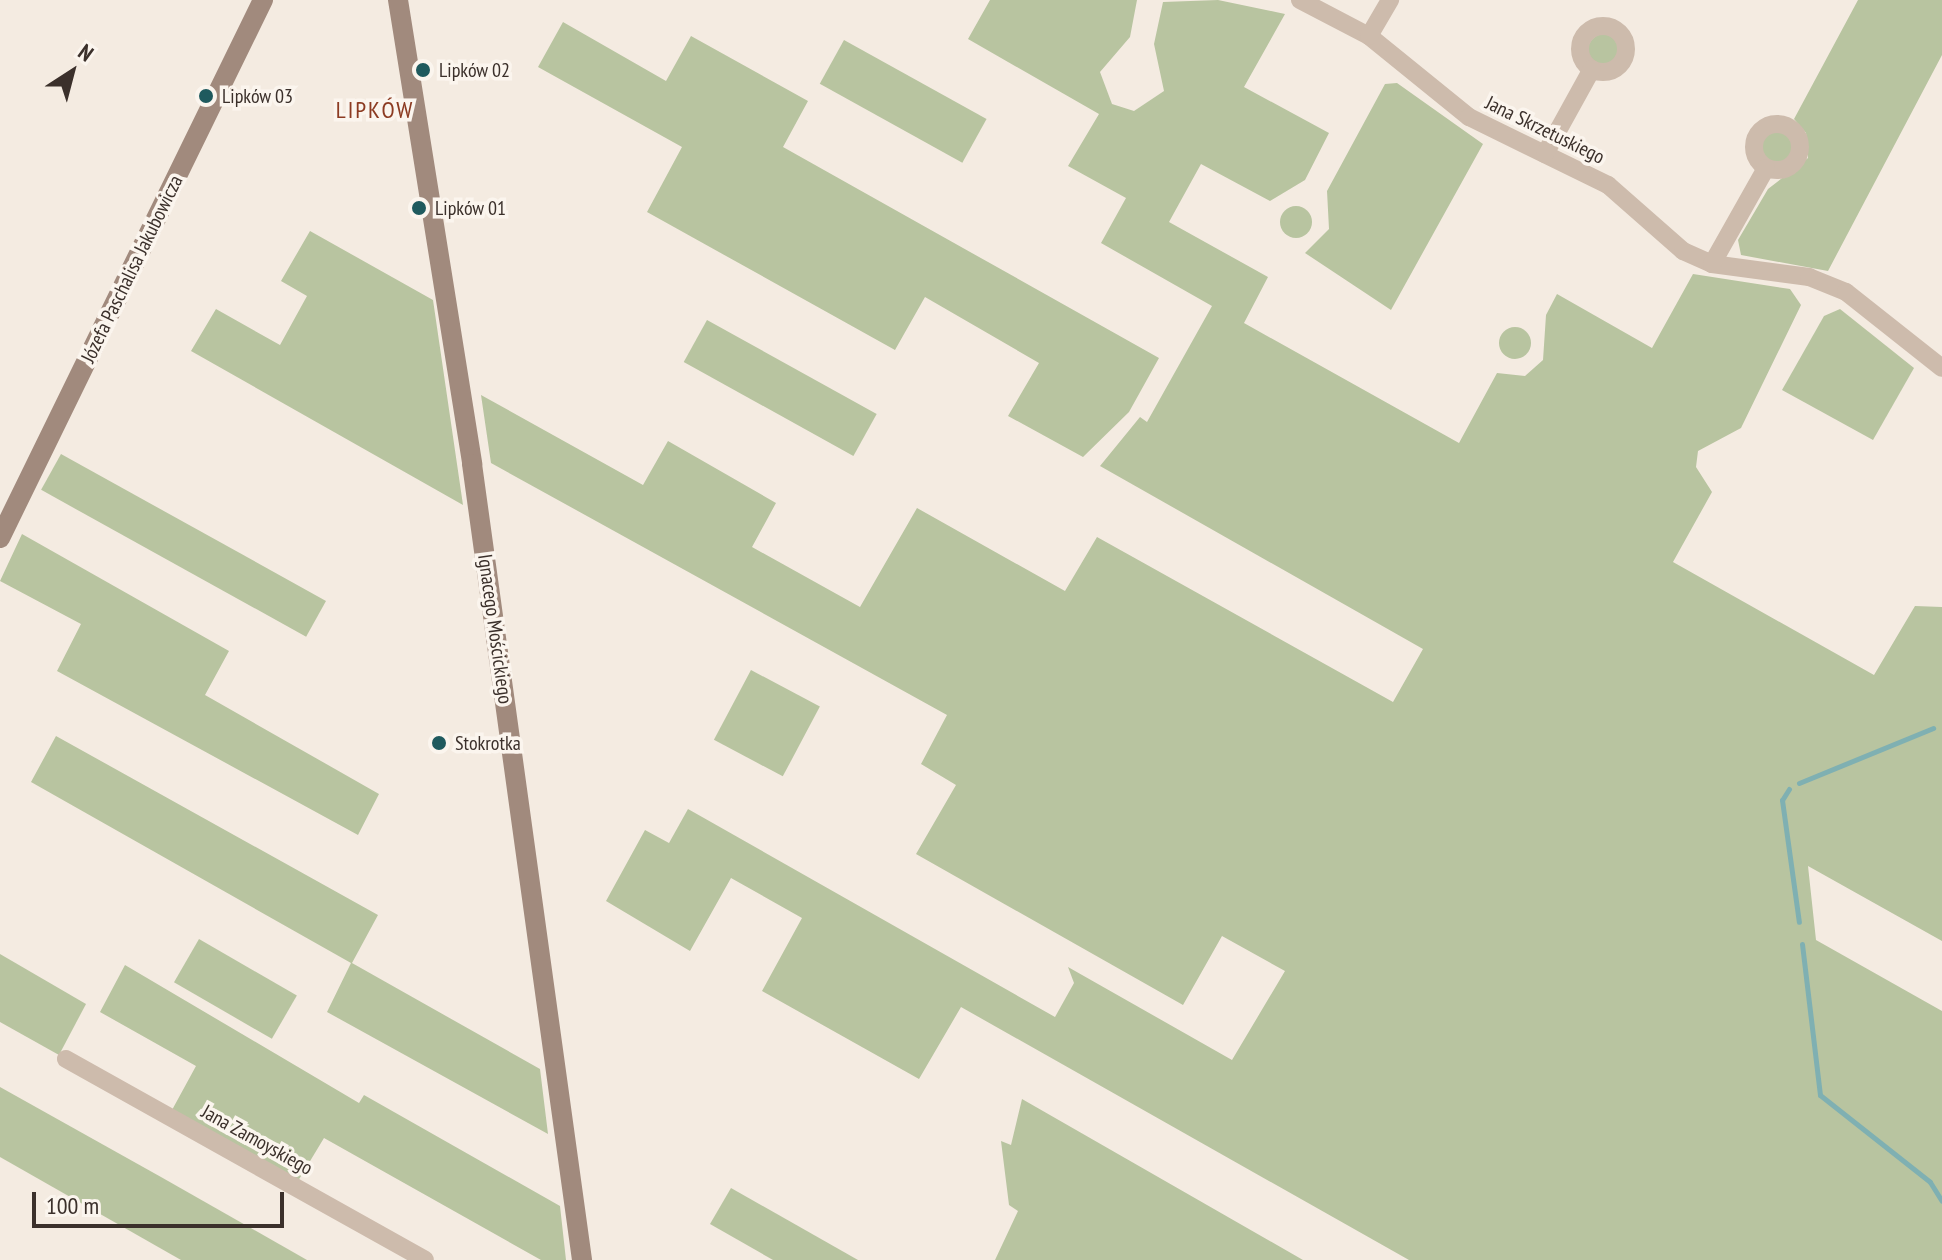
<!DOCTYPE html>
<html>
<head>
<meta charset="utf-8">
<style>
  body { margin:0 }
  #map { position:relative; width:1942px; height:1260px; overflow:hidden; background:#f4ebe1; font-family:"PT Sans Narrow",sans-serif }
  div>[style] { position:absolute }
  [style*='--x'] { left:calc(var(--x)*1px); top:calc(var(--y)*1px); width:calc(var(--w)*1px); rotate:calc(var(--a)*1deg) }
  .green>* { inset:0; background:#b8c4a0; transform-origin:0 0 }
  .round { border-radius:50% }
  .stream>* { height:5px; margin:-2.5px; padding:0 2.5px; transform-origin:2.5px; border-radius:2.5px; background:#7fb0b2 }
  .street>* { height:18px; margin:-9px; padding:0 9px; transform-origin:9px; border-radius:9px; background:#cdbbac }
  .street>.ring { margin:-9px; padding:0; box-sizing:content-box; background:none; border:18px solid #cdbbac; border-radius:50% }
  .secondary>* { height:20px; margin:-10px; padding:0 10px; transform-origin:10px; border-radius:10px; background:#a18a7d }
  .dots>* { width:22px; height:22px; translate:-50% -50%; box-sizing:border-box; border:4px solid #fbf5ee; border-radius:50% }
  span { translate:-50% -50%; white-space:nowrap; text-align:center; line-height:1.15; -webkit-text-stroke:7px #fbf5ee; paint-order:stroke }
  .poi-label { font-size:20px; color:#3b302b }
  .left { translate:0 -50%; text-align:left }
  .street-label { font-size:20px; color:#3b302b }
  .quarter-label { font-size:24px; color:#8c3b22; letter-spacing:2px }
  .north { position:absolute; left:32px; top:32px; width:80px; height:80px; -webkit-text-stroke:6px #fbf5ee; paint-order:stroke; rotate:36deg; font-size:22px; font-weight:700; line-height:32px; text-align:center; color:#3b302b }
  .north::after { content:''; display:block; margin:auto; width:28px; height:36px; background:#3b302b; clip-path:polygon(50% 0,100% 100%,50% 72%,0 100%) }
  .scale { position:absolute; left:32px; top:1192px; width:252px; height:36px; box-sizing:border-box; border:4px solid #3b302b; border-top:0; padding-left:10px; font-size:24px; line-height:28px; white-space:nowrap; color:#3b302b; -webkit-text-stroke:6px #fbf5ee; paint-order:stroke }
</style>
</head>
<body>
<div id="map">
  <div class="green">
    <div style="clip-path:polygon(990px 0,1137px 0,1130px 37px,1100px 72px,1112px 104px,1134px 111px,1164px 91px,1154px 44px,1163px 2px,1218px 0,1285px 14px,1244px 87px,1329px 133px,1305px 180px,1270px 201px,1201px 164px,1169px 222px,1268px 277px,1244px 323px,1459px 443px,1497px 373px,1525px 376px,1543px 360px,1546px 315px,1557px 294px,1652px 348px,1693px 274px,1790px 289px,1801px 305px,1741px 428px,1698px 451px,1696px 467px,1712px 492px,1673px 562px,1874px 675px,1915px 606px,1942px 607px,1942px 941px,1808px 866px,1816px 940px,1942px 1011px,1942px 1260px,1409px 1260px,961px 1007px,919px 1079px,762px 991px,802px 918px,731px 878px,690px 951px,606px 901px,645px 830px,669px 843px,688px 809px,1055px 1017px,1074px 983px,1068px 967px,1232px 1060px,1285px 971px,1222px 936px,1183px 1005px,916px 854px,956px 785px,921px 764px,947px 715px,491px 463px,481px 395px,643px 485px,668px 441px,776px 503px,752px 547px,860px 607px,917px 508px,1065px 591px,1097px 537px,1393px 702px,1423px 649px,1100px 466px,1140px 417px,1147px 422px,1212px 306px,1101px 243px,1126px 198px,1068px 166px,1099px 114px,968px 39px)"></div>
    <div style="clip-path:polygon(1858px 0,1942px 0,1942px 55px,1828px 271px,1741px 255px,1738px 240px,1768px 189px,1808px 158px,1806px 133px,1794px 119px)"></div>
    <div style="clip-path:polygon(563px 22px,666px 81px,691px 36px,808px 101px,783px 147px,1159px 358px,1129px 412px,1083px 457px,1008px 416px,1039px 363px,925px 297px,895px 350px,647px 212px,682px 147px,538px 67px)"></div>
    <div class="round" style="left:1588px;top:34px;width:32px;height:32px"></div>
    <div style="left:844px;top:40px;width:163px;height:50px;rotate:29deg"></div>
    <div style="clip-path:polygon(1397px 83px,1483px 144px,1391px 310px,1305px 253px,1329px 229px,1327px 191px,1385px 84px)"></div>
    <div class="round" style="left:1761px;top:131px;width:32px;height:32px"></div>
    <div class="round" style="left:1280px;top:206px;width:32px;height:32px"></div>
    <div style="clip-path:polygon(310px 231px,433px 300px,463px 505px,191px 351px,216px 309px,280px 345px,307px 296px,281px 281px)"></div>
    <div style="clip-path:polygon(1840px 309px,1914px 368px,1873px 440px,1782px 390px,1824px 316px)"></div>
    <div style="left:707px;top:320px;width:194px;height:48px;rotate:29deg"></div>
    <div class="round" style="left:1499px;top:327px;width:32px;height:32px"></div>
    <div style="left:61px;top:454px;width:303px;height:41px;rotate:29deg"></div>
    <div style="clip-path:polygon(22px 534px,229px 651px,205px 695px,379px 794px,358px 835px,57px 671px,81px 624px,0 581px)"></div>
    <div style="left:751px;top:670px;width:78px;height:79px;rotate:28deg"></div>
    <div style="clip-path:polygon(56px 736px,378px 915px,352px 963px,540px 1069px,548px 1134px,327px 1012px,351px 963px,31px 782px)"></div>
    <div style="left:199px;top:939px;width:113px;height:50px;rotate:30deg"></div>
    <div style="clip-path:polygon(0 954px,86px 1004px,59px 1055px,0 1022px)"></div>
    <div style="clip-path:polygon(125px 965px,359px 1103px,364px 1095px,560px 1206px,566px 1260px,541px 1260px,324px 1138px,298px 1181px,172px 1110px,196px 1066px,100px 1012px)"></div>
    <div style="clip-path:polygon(0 1087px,161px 1177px,307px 1260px,181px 1260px,0 1157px)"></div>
    <div style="clip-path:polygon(1022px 1099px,1303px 1260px,995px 1260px,1018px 1211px,1009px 1205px,1001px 1141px,1011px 1145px)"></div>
    <div style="clip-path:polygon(731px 1188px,858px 1260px,773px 1260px,710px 1224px)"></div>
  </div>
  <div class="stream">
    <div style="--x:1799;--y:783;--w:145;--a:-22.3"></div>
    <div style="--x:1789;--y:789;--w:13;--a:122"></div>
    <div style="--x:1782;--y:800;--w:123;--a:82.1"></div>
    <div style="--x:1802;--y:944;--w:152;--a:83.2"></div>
    <div style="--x:1820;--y:1095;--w:140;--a:38.3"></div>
    <div style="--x:1930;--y:1182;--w:22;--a:58"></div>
  </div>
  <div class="street">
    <div style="--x:1300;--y:0;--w:78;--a:27.6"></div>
    <div style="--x:1369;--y:36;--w:129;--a:39"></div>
    <div style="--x:1469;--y:117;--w:155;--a:26.1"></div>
    <div style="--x:1608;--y:185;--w:100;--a:41.3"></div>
    <div style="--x:1683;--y:251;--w:32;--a:24"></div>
    <div style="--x:1712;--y:264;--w:98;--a:7.6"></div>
    <div style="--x:1809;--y:277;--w:40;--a:22"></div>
    <div style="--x:1846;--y:292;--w:122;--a:38.4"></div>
    <div class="ring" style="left:1580px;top:26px;width:28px;height:28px"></div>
    <div style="--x:1369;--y:36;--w:42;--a:-59.7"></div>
    <div class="ring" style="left:1754px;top:124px;width:28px;height:28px"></div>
    <div style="--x:1545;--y:154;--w:97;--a:-61.1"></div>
    <div style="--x:1712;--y:264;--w:110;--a:-60.6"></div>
    <div style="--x:66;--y:1059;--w:411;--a:29.2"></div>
  </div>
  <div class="secondary">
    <div style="--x:398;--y:0;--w:470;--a:80.9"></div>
    <div style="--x:472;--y:464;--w:804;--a:82.13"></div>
    <div style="--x:0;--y:538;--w:599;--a:-63.95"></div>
  </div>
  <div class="dots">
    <div style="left:423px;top:70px;background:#1f5a5e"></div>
    <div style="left:206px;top:96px;background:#1f5a5e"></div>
    <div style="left:419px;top:208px;background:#1f5a5e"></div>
    <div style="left:439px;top:743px;background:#1f5a5e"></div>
  </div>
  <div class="poi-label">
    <span class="left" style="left:439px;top:70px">Lipków 02</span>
    <span class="left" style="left:222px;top:96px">Lipków 03</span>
    <span class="left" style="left:435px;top:208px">Lipków 01</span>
    <span class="left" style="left:455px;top:743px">Stokrotka</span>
  </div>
  <div class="street-label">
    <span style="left:1545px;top:130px;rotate:26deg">Jana Skrzetuskiego</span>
    <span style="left:132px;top:269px;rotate:-64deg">Józefa Paschalisa Jakubowicza</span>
    <span style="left:495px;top:629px;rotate:82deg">Ignacego Mościckiego</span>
    <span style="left:257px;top:1140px;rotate:29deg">Jana Zamoyskiego</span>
  </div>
  <div class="quarter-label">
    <span style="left:375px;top:110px">LIPKÓW</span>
  </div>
  <div class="north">N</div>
  <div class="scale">100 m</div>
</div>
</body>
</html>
